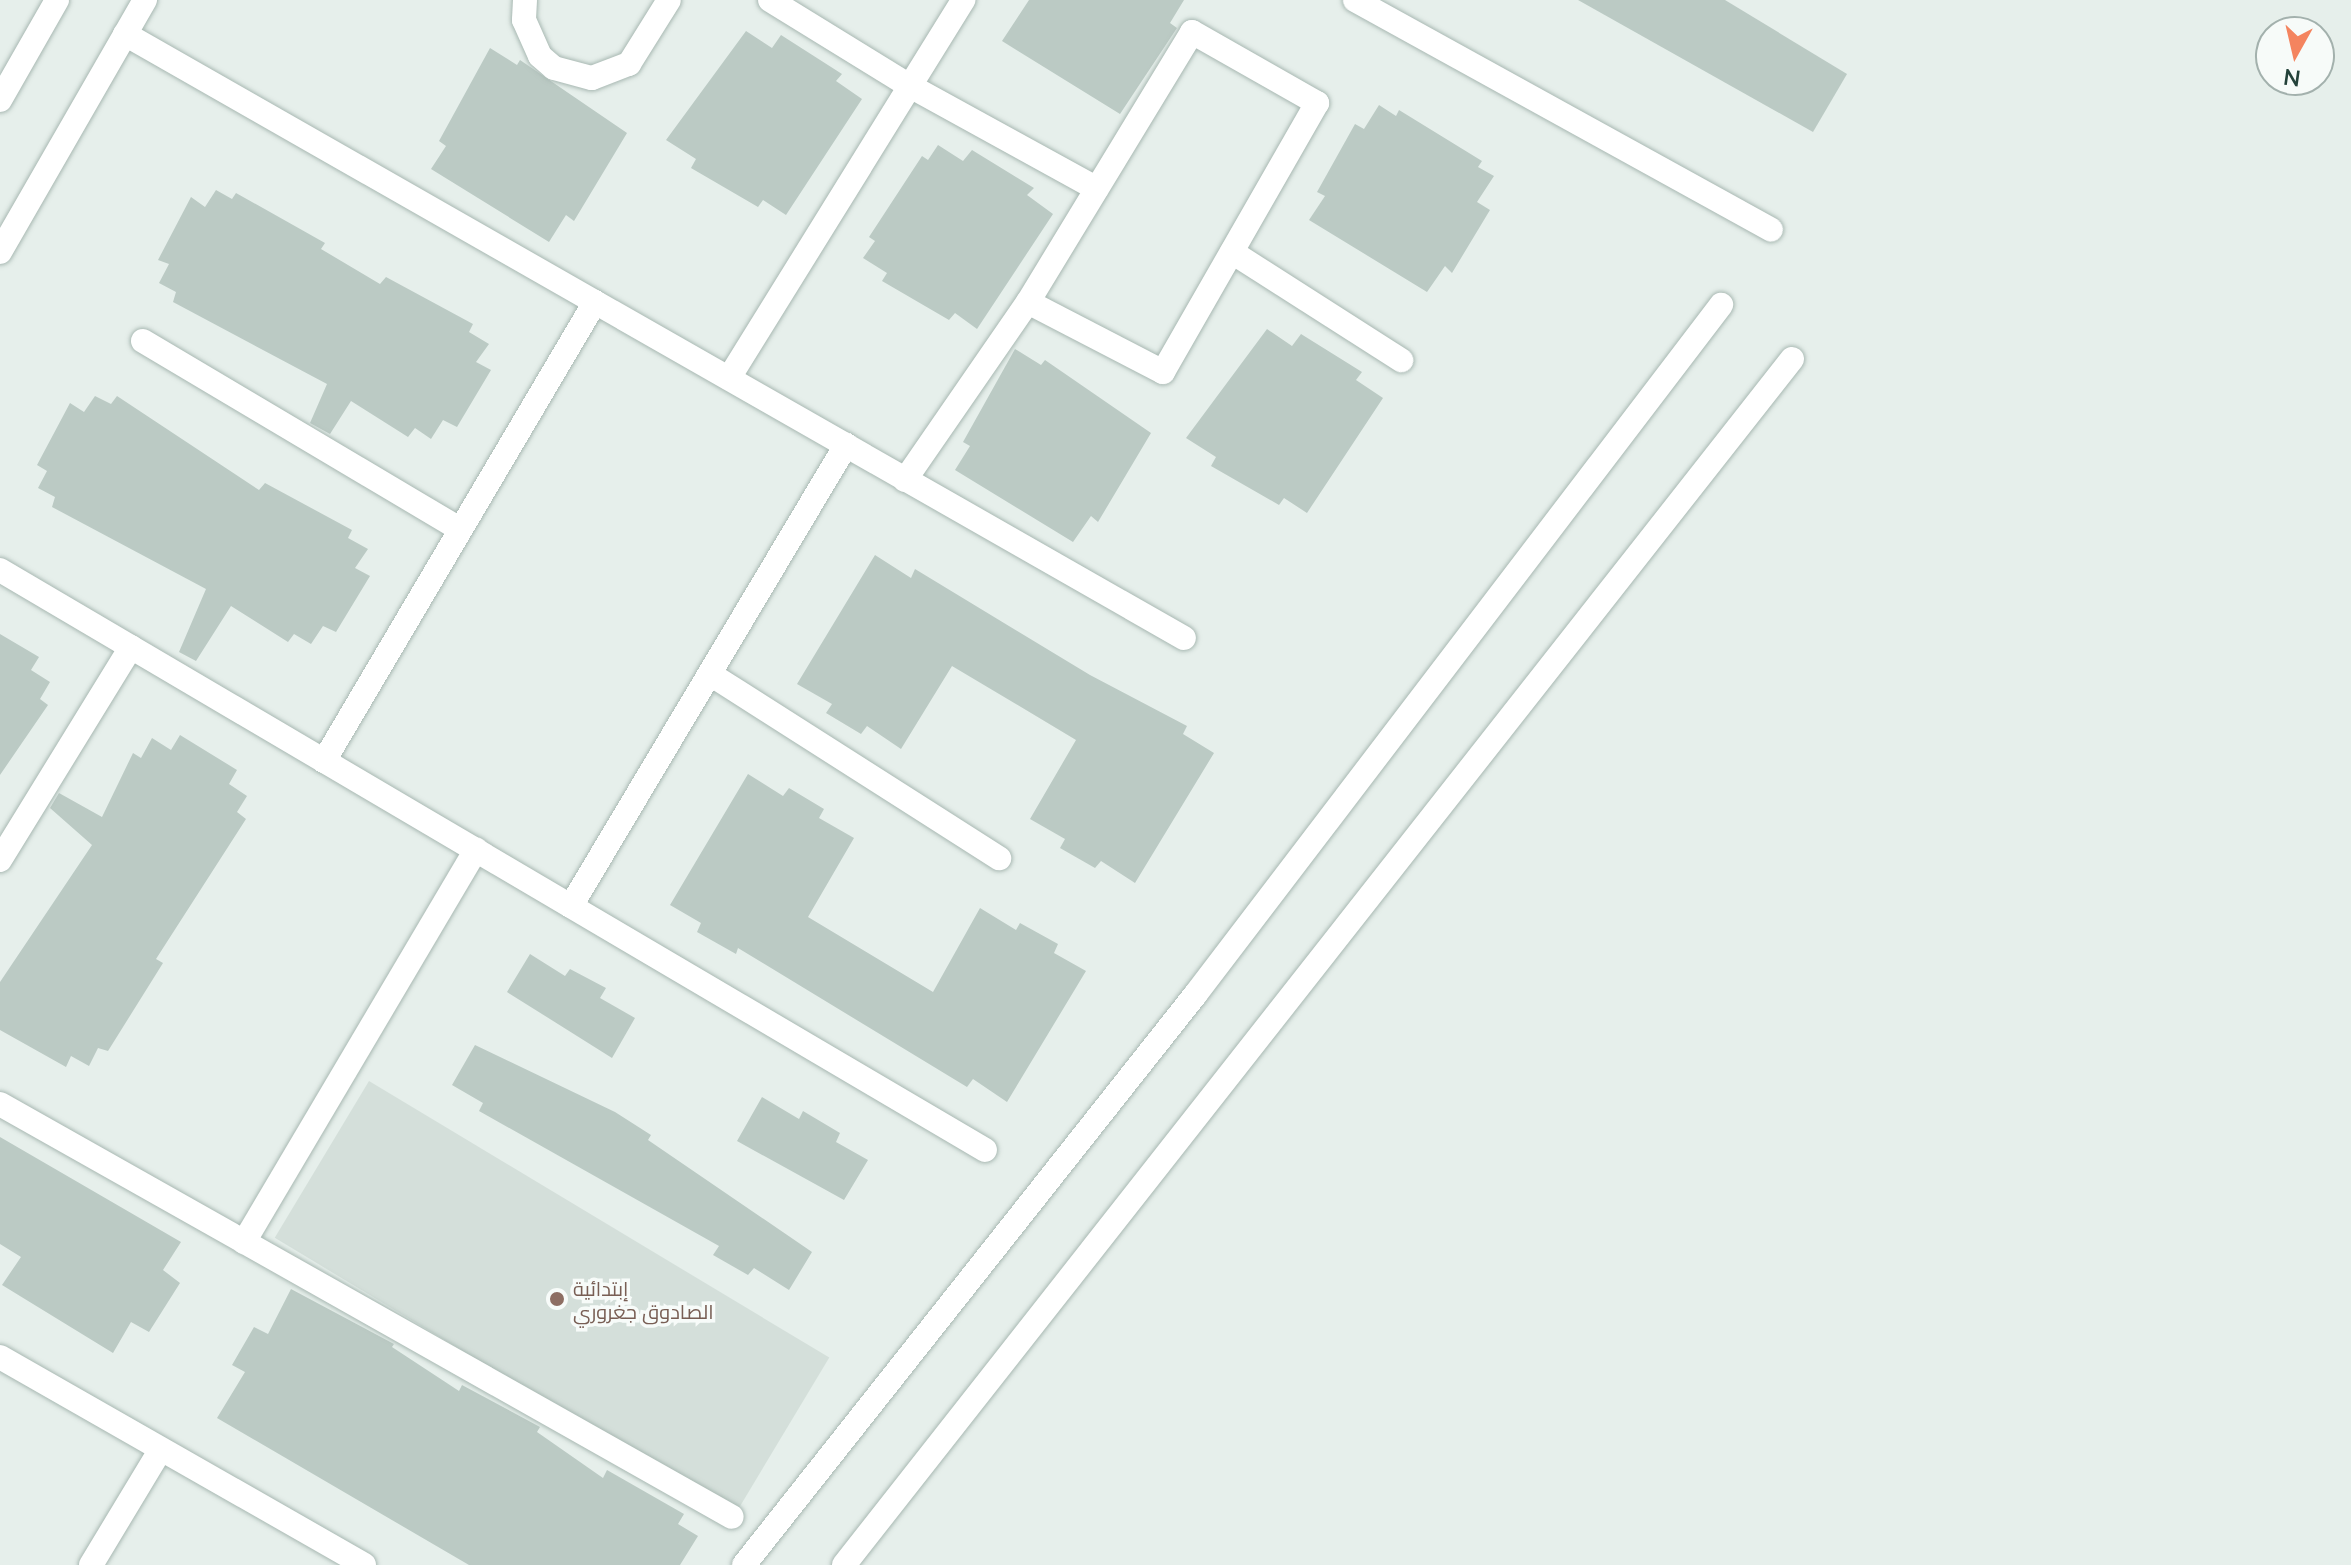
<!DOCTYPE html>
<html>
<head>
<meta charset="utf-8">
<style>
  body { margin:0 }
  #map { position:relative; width:2351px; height:1565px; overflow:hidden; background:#e6efeb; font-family:Lato,Cairo,sans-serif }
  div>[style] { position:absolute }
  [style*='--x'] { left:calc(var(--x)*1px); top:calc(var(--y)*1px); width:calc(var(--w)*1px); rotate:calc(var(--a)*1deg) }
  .built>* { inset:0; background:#d4dfda; transform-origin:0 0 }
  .building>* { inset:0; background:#bbcac4 }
  .roads { filter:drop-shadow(0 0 2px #a8b8b2) drop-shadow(0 0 2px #a8b8b2) }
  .minor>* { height:24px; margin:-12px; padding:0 12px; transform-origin:12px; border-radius:12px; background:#fff }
  .dots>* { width:22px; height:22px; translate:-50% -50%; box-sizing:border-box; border:4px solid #f7fbf9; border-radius:50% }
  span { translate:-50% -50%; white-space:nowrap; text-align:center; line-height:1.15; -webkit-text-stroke:7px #f7fbf9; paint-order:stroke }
  .education-label { font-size:20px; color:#785e54 }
  .left { translate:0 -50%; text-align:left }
  .north { position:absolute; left:2255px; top:16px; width:80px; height:80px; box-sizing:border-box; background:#f7fbf9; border:2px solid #a3b1ad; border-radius:50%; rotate:188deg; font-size:22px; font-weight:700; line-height:32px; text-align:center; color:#24423a }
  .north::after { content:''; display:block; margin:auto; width:28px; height:36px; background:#f4845f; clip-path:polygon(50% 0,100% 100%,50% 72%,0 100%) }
</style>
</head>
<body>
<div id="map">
  <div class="built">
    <div style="left:369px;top:1081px;width:537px;height:183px;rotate:31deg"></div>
  </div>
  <div class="building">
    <div style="clip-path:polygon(1029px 0,1184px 0,1170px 23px,1177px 28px,1120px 114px,1002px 41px)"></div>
    <div style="clip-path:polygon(1578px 0,1725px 0,1847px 74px,1813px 132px)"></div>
    <div style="clip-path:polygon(746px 31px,772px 48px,781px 35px,842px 74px,836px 81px,862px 99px,786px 215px,763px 200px,758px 207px,691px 168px,696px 159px,666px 140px)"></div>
    <div style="clip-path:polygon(490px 48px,517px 65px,520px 60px,627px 133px,574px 221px,566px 215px,549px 242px,431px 169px,446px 146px,439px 141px)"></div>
    <div style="clip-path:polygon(1379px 105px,1396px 116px,1399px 110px,1482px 161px,1478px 167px,1494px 176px,1477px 202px,1490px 210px,1452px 273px,1445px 266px,1427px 292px,1309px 220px,1325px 196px,1317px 192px,1355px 124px,1364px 129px)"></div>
    <div style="clip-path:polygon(938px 145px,963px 161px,972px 150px,1034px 188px,1027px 195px,1053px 214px,977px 329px,955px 313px,949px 320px,882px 281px,887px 273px,863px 258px,875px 241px,869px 237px,922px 156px,928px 160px)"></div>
    <div style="clip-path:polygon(216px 190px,232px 199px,236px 193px,325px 243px,321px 249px,380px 284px,386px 277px,473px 324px,469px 332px,489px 344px,476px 362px,491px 370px,457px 427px,443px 420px,431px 439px,415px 428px,408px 437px,351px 401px,330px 434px,310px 423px,327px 384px,173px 302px,176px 292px,159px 283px,169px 264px,158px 260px,191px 197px,205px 207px)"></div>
    <div style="clip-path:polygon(1267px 329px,1292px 346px,1301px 334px,1362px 372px,1356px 380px,1383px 398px,1307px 513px,1284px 498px,1279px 505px,1211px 466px,1216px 457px,1186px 438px)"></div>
    <div style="clip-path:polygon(1015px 349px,1041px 365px,1045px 360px,1151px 433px,1098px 522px,1091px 516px,1073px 542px,955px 470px,970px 446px,963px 442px)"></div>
    <div style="clip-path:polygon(95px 396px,111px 404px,117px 396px,259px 490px,265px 483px,352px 530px,348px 538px,368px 549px,355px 568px,370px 576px,336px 632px,323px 626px,311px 644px,294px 634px,288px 642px,231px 606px,196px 661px,179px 652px,206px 589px,52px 507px,55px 497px,38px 488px,47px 471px,37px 465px,70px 403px,84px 412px)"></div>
    <div style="clip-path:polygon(875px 555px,911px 578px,915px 569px,1090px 675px,1187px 726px,1183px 734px,1214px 753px,1135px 883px,1101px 861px,1095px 868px,1060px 848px,1065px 839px,1030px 819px,1076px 740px,1021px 707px,952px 666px,901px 749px,867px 726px,861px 734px,826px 713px,832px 704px,797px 684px)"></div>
    <div style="clip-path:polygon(0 634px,39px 657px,31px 670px,50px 682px,40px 699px,48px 705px,0 775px)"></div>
    <div style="clip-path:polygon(180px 735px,237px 770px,229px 784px,247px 796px,237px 812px,246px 819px,156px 959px,163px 963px,108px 1051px,98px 1048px,89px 1066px,71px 1056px,66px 1067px,0 1030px,0 982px,92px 845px,50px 808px,59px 793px,102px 817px,133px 753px,141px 758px,152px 738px,171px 750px)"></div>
    <div style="clip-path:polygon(748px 774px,783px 796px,789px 788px,824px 809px,819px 818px,854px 838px,808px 917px,933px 992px,980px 908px,1016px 930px,1020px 923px,1058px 944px,1054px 953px,1086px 971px,1007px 1102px,973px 1079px,967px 1087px,738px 948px,736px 954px,697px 932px,701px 923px,670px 905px)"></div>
    <div style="clip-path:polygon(530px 954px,565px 976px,570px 969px,606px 988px,600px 998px,635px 1018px,612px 1058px,507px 992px)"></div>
    <div style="clip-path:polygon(475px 1045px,615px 1112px,651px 1135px,648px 1140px,812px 1252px,789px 1290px,754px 1268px,748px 1275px,713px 1255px,719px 1246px,479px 1111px,483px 1103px,452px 1085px)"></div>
    <div style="clip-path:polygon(762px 1097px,799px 1119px,803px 1111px,840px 1133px,836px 1142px,868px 1160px,844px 1200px,737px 1141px)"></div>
    <div style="clip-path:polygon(0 1137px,181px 1242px,163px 1270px,180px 1283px,149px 1332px,131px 1322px,113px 1353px,2px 1285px,21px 1257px,0 1244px)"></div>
    <div style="clip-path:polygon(291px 1289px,394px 1344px,392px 1347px,459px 1391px,462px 1385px,540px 1427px,537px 1432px,603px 1478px,607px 1470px,684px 1514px,678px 1524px,698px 1536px,680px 1565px,469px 1565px,217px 1418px,245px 1372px,232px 1365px,254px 1327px,268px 1334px)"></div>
  </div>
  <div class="roads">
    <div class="minor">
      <div style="--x:525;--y:0;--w:20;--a:93"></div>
      <div style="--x:524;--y:20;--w:39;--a:66"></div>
      <div style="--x:540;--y:56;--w:18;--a:41"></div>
      <div style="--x:554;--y:68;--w:39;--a:15"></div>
      <div style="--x:592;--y:78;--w:40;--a:-21"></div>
      <div style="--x:629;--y:64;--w:75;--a:-58"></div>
      <div style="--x:770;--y:0;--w:164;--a:31.6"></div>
      <div style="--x:910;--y:86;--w:213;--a:28.8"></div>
      <div style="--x:1355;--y:0;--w:475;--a:28.9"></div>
      <div style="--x:125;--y:34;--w:1219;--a:29.7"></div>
      <div style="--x:0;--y:100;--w:115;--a:-60.3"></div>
      <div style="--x:0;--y:252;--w:291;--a:-60.1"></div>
      <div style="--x:1232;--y:252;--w:201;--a:32.6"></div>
      <div style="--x:143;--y:341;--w:369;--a:30.7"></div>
      <div style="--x:729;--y:378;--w:445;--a:-58.2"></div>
      <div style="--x:905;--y:480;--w:216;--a:-55.4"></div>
      <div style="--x:1028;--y:302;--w:316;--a:-58.7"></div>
      <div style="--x:1192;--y:32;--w:144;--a:29.6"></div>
      <div style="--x:1317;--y:103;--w:310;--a:119.8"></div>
      <div style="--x:1163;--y:372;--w:152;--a:-152.6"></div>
      <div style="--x:0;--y:570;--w:1143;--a:30.49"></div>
      <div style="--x:710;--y:674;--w:343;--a:32.5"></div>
      <div style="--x:324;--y:761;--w:533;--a:-59.44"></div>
      <div style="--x:0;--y:860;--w:250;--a:-58.4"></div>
      <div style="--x:571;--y:906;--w:537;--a:-59.18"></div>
      <div style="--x:0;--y:1104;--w:840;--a:29.43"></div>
      <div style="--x:244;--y:1242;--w:456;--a:-59.4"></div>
      <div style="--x:0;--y:1357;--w:419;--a:29.7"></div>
      <div style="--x:91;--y:1565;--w:135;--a:-58.9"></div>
      <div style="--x:744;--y:1565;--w:727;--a:-51.65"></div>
      <div style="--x:1195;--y:995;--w:868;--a:-52.68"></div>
      <div style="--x:844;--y:1565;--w:1534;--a:-51.83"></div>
    </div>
  </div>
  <div class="dots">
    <div style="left:557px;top:1299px;background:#8d6e63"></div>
  </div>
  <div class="education-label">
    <span class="left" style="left:573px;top:1300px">إبتدائية<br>الصادوق جغروري</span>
  </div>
  <div class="north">N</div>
</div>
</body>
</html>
